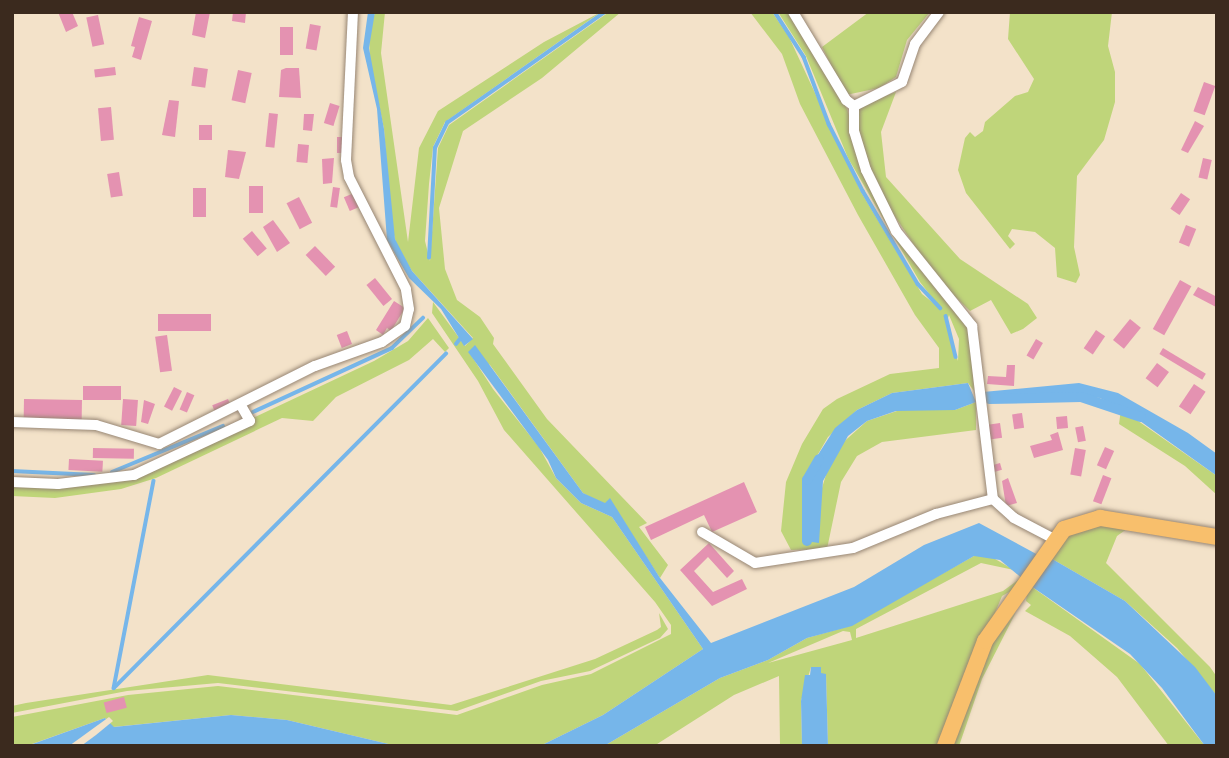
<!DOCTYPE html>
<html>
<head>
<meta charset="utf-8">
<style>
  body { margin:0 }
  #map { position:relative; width:1229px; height:758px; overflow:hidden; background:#f3e2c9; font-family:"Gentium Book Plus",serif }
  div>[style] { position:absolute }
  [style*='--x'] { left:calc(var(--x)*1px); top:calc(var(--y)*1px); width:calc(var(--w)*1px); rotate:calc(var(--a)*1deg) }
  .green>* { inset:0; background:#bfd57a }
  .water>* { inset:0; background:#76b6ea }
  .pier>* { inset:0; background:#f3e2c9 }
  .stream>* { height:3.5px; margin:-1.75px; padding:0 1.75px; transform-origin:1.75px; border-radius:1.75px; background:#76b6ea }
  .canal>* { height:10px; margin:-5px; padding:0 5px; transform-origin:5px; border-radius:5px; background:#76b6ea }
  .building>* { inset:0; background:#e492b1; transform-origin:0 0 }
  .roads { filter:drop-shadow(0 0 2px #978674) drop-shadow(0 0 2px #978674) }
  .minor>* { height:10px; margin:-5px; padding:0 5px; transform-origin:5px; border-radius:5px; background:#fff }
  .primary>* { height:16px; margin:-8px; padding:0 8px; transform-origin:8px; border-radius:8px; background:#f8bf6c }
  span { translate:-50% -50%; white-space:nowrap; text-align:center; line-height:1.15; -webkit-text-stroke:5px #f7f3e8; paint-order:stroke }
  .frame { position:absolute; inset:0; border:14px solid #3b2a1e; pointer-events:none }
</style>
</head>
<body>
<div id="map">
  <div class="green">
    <div style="clip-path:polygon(375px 12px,385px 12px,381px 53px,408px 242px,419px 148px,438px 111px,544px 42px,601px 12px,445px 122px,433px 147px,429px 184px,425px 241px,430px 261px,438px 148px,449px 125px,609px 12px,621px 12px,542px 78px,463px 131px,439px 208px,445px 269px,457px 300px,480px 317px,494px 338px,493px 344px,547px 419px,647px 523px,639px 527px,668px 565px,660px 578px,617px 512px,583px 493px,490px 365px,469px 352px,493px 389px,539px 447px,556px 478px,581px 503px,612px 517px,703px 649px,603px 715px,540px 746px,397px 746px,287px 720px,231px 715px,113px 727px,105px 718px,32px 744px,12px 746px,12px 717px,128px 695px,218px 686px,457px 715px,542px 685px,591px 674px,671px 634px,671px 625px,655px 602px,504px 430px,478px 381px,432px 313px,433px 302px,465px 346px,473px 338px,412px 271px,397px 247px,391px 223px,384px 129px,370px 62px,369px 36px)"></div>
    <div style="clip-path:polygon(evenodd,750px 12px,772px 12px,789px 37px,861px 192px,922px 294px,941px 309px,920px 282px,848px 158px,806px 56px,778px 12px,789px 12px,847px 109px,872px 188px,970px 327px,974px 391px,968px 383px,892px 393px,857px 410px,828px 437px,814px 461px,806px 497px,812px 542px,819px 542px,819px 498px,828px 468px,839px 446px,867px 421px,903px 409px,955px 410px,976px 402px,976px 430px,882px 442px,857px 456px,841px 482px,827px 549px,791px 550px,781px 531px,786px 482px,802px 444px,823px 409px,837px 399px,890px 374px,939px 368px,939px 348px,915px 315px,858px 215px,800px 104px,782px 54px,750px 12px,949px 315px,959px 339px,958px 361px,946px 324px,949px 315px)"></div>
    <div style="clip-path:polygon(869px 12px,930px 12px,907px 40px,896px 77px,879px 88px,846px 95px,822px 47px)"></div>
    <div style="clip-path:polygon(1010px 12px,1112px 12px,1108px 46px,1115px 72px,1115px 102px,1104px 140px,1077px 176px,1074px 247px,1080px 275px,1076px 283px,1057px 277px,1055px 248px,1035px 232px,1012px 229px,1008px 236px,1015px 244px,1010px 249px,966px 193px,958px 170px,965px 138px,970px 132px,975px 137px,983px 131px,985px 122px,1015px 96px,1028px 92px,1034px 79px,1008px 39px)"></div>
    <div style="clip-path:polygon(896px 92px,881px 132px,886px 177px,960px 259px,1028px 304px,1037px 318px,1023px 329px,1011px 334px,991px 300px,970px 311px,936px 278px,888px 206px,867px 164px,856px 122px,859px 105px)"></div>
    <div style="clip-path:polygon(428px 318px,449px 348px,445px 352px,433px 339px,409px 360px,336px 397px,313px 421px,282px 418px,156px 478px,121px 489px,55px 498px,12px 496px,12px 486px,117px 482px,374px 361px,408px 341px)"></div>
    <div style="clip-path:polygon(1121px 409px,1217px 476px,1217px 495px,1185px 466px,1119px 424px)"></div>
    <div style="clip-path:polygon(1081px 523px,1131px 526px,1117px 536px,1106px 563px,1210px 667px,1217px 677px,1217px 696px,1177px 648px,1125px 601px,1047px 556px)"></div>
    <div style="clip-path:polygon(evenodd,974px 556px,990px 556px,1014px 570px,981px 563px,856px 629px,856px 638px,1003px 591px,1022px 577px,1018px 587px,1002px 596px,940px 746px,828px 746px,826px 674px,821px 674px,821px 667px,811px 667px,801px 701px,802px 746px,780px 746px,779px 676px,734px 695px,654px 746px,604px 746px,720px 678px,768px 660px,807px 638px,846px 627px,974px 556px,843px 631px,850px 632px,852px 640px,768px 663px,843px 631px)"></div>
    <div style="clip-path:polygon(1028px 584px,1140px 664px,1205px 746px,1169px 746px,1117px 677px,1070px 636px,1025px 611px,1031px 605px,1026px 601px)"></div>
    <div style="clip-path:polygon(1016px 612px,982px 679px,959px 746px,952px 746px,991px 646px)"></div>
    <div style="clip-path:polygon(659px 613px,668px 629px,660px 638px,590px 671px,541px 681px,457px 711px,218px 683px,127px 691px,12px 713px,12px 706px,26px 703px,208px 675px,451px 705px,595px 659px,657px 630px,661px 627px)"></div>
  </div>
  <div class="water">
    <div style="clip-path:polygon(368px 12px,375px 12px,369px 48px,384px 129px,395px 239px,412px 271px,473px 339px,464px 346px,441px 309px,409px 278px,387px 240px,377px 109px,363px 48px)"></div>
    <div style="clip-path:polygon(475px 345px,583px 493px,605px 503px,610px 498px,660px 578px,711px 643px,854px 587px,924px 545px,979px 523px,1040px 556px,1024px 580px,1000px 560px,974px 556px,852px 626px,807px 638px,768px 660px,720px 678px,604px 746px,540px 746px,603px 715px,703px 649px,612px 517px,581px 503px,556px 478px,548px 460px,468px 352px)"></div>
    <div style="clip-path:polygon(968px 383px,976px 402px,955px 410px,896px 411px,867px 421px,848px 436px,823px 481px,819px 543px,812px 542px,806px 528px,808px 487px,814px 461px,835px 428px,857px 410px,892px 393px)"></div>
    <div style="clip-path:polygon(1079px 383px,1118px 393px,1188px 433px,1217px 454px,1217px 476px,1133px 416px,1100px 398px,1066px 395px,984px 401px,983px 392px)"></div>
    <div style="clip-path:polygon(1047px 556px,1125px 601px,1195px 667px,1217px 696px,1217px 746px,1205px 746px,1162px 688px,1130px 654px,1028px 584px)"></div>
    <div style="clip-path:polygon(811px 667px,821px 667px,821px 673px,826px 674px,828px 746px,802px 746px,801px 701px,805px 675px,810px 675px)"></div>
    <div style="clip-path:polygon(231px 715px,287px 720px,397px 746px,27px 746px,105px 718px,114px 727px)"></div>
  </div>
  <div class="pier">
    <div style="clip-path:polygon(109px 717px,113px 721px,96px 735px,81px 746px,69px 746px)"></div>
  </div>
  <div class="stream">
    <div style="--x:775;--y:12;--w:54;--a:57.2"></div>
    <div style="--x:804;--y:57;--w:72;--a:69.5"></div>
    <div style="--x:829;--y:124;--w:75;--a:63.1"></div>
    <div style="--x:863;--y:191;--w:108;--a:59.4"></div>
    <div style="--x:918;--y:284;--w:33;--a:47"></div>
    <div style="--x:429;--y:258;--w:110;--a:-86.9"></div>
    <div style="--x:435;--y:148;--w:28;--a:-64"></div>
    <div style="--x:447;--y:123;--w:193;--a:-35.1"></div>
    <div style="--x:946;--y:316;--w:42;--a:76.3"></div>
    <div style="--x:456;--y:344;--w:6;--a:-51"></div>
    <div style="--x:253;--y:412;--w:153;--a:-24.7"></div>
    <div style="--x:392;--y:348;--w:43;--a:-44.1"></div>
    <div style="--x:12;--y:471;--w:82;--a:2.8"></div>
    <div style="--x:112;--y:472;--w:120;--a:-22.5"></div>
    <div style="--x:154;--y:481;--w:211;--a:100.9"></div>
    <div style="--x:114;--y:688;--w:471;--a:-45.2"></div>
  </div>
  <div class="canal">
    <div style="--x:989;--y:399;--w:92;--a:-1.2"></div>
    <div style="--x:1081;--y:397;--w:63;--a:18.4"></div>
    <div style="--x:807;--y:541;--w:61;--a:-90"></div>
    <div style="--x:807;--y:480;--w:24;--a:-60"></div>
  </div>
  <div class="building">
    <div style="clip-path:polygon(58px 12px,72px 12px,78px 26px,66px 32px)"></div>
    <div style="clip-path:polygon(196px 12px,210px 12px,205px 38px,192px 35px)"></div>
    <div style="clip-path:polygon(233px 12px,246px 12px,245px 23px,232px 21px)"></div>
    <div style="left:98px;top:15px;width:30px;height:12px;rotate:78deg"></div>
    <div style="clip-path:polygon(139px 17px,152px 21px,141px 60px,132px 57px,135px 47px,131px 46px)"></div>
    <div style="left:310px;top:24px;width:11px;height:25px;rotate:10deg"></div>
    <div style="left:280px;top:27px;width:13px;height:28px"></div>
    <div style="left:115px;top:67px;width:8px;height:21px;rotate:83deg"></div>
    <div style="left:194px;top:67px;width:14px;height:19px;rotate:8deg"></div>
    <div style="clip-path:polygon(286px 68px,299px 68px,301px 98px,279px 97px,281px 70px)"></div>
    <div style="left:238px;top:70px;width:14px;height:31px;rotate:12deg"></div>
    <div style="left:1204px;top:82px;width:12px;height:31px;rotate:20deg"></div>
    <div style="clip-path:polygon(169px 100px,179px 101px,175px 137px,162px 135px)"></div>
    <div style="left:330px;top:103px;width:10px;height:21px;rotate:17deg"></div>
    <div style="left:111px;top:107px;width:33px;height:13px;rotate:85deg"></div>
    <div style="left:269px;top:113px;width:9px;height:34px;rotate:6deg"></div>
    <div style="clip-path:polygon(304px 114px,314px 114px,312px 131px,303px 130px)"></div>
    <div style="clip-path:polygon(1195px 121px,1204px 126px,1188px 153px,1181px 150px)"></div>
    <div style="left:199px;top:125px;width:13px;height:15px"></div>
    <div style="left:348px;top:137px;width:16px;height:11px;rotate:90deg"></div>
    <div style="left:298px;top:144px;width:11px;height:18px;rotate:5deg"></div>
    <div style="clip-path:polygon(228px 150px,246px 152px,239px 179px,225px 177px)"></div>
    <div style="clip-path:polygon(334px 158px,332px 183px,323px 184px,322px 159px)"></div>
    <div style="left:1203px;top:158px;width:9px;height:20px;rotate:13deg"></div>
    <div style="left:119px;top:172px;width:24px;height:12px;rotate:81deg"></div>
    <div style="left:249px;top:186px;width:14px;height:27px"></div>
    <div style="left:333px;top:187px;width:7px;height:20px;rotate:8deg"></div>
    <div style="left:193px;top:188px;width:13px;height:29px"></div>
    <div style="left:354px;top:193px;width:15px;height:11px;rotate:67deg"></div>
    <div style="left:1181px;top:193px;width:11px;height:19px;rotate:34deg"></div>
    <div style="left:299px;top:197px;width:29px;height:14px;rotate:63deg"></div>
    <div style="clip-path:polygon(273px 220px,290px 243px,277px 252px,263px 227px)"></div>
    <div style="left:1186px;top:225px;width:11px;height:19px;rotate:22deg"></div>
    <div style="left:252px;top:231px;width:23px;height:12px;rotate:50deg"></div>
    <div style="left:315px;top:246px;width:29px;height:13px;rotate:46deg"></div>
    <div style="left:375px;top:278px;width:27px;height:11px;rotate:51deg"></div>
    <div style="left:1180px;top:280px;width:13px;height:56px;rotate:29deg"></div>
    <div style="clip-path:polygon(1198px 287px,1217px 297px,1216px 307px,1193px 295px)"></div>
    <div style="clip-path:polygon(394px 301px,405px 308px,391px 331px,387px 328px,383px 335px,376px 330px)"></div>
    <div style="left:211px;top:314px;width:17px;height:53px;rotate:90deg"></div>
    <div style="left:1130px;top:319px;width:14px;height:27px;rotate:39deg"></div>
    <div style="left:1096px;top:330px;width:11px;height:22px;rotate:34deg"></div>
    <div style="left:347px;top:331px;width:14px;height:11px;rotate:69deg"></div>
    <div style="left:167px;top:335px;width:36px;height:12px;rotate:82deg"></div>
    <div style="left:1036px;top:339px;width:8px;height:19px;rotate:30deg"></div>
    <div style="left:1163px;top:348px;width:50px;height:7px;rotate:31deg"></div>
    <div style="left:1157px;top:363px;width:15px;height:19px;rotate:37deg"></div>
    <div style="clip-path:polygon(1007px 365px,1015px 365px,1014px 386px,987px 384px,988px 376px,1006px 377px)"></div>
    <div style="left:1194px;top:384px;width:14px;height:27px;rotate:34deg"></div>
    <div style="left:121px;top:386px;width:14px;height:38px;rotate:90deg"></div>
    <div style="left:174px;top:387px;width:9px;height:22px;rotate:27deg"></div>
    <div style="left:187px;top:392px;width:8px;height:19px;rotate:23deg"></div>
    <div style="left:24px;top:399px;width:58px;height:21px;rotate:1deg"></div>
    <div style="left:123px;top:399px;width:15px;height:26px;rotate:4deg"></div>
    <div style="left:228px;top:399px;width:11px;height:17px;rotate:68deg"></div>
    <div style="clip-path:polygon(144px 400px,155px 404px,148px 424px,141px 422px)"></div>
    <div style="left:1022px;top:413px;width:15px;height:10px;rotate:82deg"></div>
    <div style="left:1067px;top:416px;width:12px;height:11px;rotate:85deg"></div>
    <div style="left:1000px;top:423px;width:15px;height:14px;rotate:82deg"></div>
    <div style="left:1083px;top:426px;width:15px;height:8px;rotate:79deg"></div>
    <div style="clip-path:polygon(1058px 432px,1063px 450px,1034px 458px,1030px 446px,1052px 440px,1050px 435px)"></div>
    <div style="left:1105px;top:447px;width:10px;height:20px;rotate:24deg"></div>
    <div style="left:93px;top:448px;width:41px;height:10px;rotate:1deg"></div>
    <div style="left:1075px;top:448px;width:11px;height:27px;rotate:10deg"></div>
    <div style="left:69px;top:459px;width:34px;height:11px;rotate:3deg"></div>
    <div style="left:1000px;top:463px;width:7px;height:8px;rotate:74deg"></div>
    <div style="left:1103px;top:475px;width:9px;height:28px;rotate:21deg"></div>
    <div style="clip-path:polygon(1008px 478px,1017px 503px,1006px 506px,1002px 481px)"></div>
    <div style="clip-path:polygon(744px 482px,757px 512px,712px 532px,704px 515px,651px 540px,645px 527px)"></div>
    <div style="clip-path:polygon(709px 543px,734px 571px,727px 578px,708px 557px,694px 571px,713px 592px,742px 579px,747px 589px,712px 606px,680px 570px)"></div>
    <div style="left:124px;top:697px;width:11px;height:21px;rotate:75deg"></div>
  </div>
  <div class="roads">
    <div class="minor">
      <div style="--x:793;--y:12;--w:103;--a:58.9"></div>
      <div style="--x:846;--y:100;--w:10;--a:37"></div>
      <div style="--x:939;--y:12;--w:40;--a:127"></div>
      <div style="--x:915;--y:44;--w:40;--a:108.9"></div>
      <div style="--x:902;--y:82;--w:54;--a:153.4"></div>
      <div style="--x:854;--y:106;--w:25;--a:90"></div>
      <div style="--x:854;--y:131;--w:41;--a:72.9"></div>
      <div style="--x:866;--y:170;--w:68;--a:63.8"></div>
      <div style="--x:896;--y:231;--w:122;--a:51.3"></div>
      <div style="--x:972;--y:326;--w:174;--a:83.1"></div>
      <div style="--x:993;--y:499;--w:28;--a:42"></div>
      <div style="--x:1014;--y:518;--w:45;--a:27.7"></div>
      <div style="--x:12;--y:422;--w:84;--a:2"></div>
      <div style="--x:96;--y:425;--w:66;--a:16.8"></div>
      <div style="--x:159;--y:444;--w:174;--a:-26.6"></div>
      <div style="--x:315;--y:366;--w:71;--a:-19.7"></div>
      <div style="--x:382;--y:342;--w:28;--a:-35"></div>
      <div style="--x:405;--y:326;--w:17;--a:-77"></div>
      <div style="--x:409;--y:309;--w:20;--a:-99"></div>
      <div style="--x:406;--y:289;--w:126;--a:-117"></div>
      <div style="--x:349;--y:177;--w:17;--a:-100"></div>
      <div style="--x:346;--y:160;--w:148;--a:-87.3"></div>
      <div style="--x:12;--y:482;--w:46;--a:2.5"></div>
      <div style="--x:58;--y:484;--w:77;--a:-6.8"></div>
      <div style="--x:134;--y:475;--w:128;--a:-25"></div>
      <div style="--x:250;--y:421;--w:16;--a:-120"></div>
      <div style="--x:702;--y:532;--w:61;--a:30.3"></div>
      <div style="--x:755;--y:563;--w:99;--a:-8.7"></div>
      <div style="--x:853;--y:548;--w:90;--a:-22.3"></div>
      <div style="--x:936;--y:514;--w:59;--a:-14.7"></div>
    </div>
    <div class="primary">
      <div style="--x:945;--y:746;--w:112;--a:-69.1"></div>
      <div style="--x:985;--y:641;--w:137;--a:-54.8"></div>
      <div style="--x:1064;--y:529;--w:38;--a:-17"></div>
      <div style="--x:1100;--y:518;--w:119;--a:9.2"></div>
    </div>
  </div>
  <div class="frame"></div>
</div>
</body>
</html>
